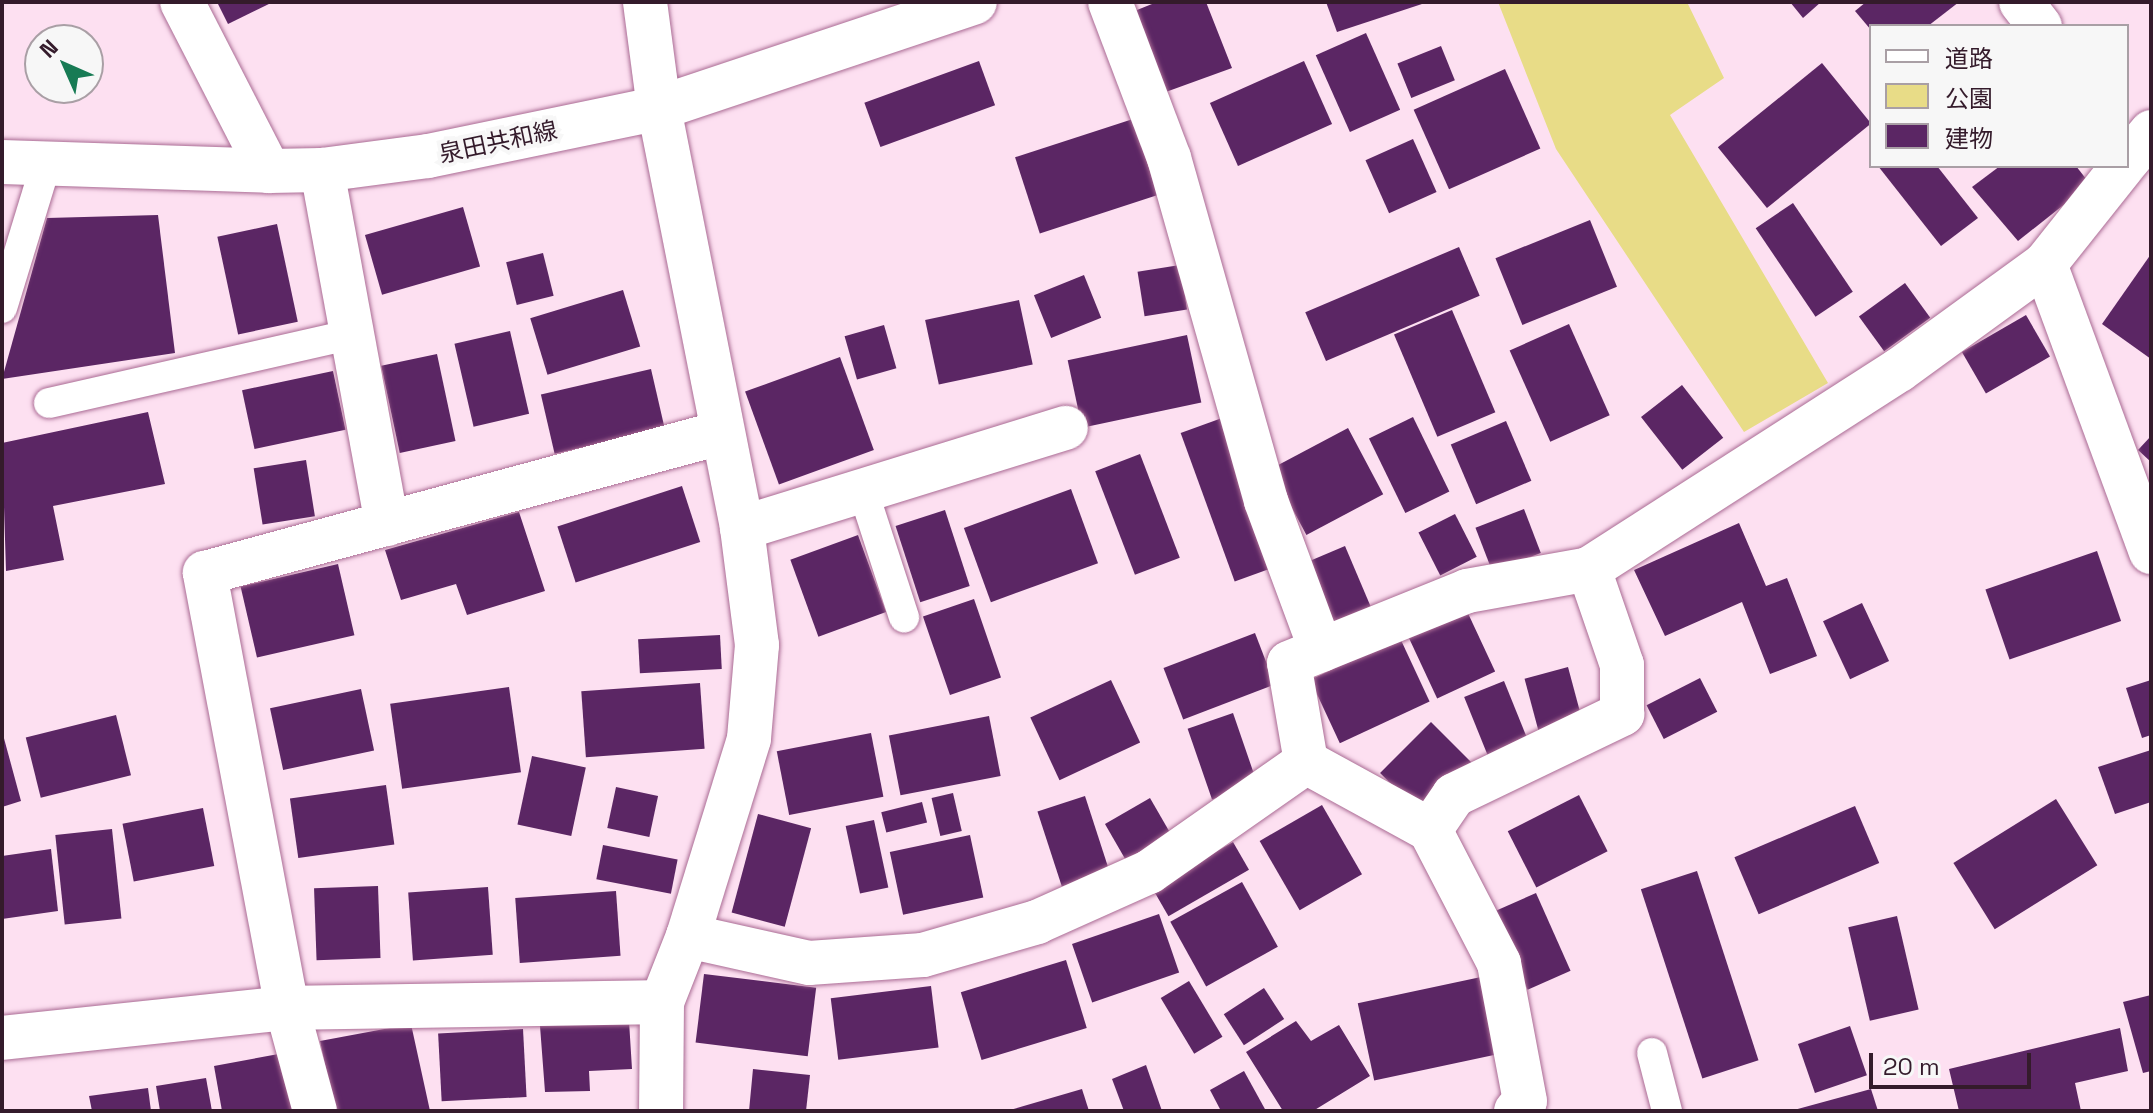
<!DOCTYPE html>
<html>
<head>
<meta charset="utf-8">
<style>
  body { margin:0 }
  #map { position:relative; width:2153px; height:1113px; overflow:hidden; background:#fde0f1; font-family:"Space Grotesk","Noto Sans JP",sans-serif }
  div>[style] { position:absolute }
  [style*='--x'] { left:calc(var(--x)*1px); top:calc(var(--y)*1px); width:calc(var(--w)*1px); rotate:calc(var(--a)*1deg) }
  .green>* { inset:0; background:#e8dc87 }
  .building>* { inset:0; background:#5b2664; transform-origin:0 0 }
  .roads { filter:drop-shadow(0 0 2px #aa6b94) drop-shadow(0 0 2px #aa6b94) }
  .lane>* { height:30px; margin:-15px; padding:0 15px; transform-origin:15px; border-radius:15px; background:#fff }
  .street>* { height:44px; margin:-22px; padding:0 22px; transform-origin:22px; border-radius:22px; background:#fff }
  .secondary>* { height:44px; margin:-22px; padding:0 22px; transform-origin:22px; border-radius:22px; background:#fff }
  span { translate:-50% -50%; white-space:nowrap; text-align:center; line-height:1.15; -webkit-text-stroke:8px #f7f7f7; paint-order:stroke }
  .street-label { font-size:24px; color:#341b2b }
  .frame { position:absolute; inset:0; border:4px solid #341b2b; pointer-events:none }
  .legend { position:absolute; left:1869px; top:24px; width:260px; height:144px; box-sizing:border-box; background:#f7f7f7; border:2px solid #a99fa5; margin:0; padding:10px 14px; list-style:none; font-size:24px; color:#341b2b }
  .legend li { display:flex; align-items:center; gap:16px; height:40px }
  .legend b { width:40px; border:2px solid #a99fa5 }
  .north { position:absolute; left:24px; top:24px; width:80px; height:80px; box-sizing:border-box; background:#f7f7f7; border:2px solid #a99fa5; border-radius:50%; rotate:315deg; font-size:22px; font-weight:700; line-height:32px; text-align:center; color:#341b2b }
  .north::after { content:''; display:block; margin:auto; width:28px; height:36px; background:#177b54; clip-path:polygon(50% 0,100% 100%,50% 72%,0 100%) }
  .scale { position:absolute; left:1869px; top:1053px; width:162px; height:36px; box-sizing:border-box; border:4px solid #341b2b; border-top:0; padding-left:10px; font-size:24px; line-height:28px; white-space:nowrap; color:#341b2b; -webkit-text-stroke:6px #f7f7f7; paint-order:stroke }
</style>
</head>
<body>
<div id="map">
  <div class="green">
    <div style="clip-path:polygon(1498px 2px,1687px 2px,1724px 78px,1670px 115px,1828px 383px,1744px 432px,1556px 149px)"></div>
  </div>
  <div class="building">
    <div style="clip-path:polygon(217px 2px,273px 2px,228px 24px)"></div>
    <div style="clip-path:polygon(1157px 2px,1206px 2px,1232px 68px,1163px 93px,1132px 12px)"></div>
    <div style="clip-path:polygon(1326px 2px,1424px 2px,1425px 3px,1337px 32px)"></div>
    <div style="clip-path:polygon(1790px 2px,1821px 2px,1803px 18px)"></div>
    <div style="clip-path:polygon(1866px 2px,1959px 2px,1928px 26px,1871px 30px,1855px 11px)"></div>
    <div style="left:1366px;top:33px;width:84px;height:55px;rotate:66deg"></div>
    <div style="left:1441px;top:46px;width:37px;height:47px;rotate:68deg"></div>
    <div style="left:979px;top:61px;width:47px;height:122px;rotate:70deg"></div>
    <div style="left:1304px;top:61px;width:69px;height:103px;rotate:66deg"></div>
    <div style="left:1822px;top:63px;width:78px;height:134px;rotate:51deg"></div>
    <div style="left:1505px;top:69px;width:87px;height:100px;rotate:66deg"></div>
    <div style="left:1133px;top:119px;width:80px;height:124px;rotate:72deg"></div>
    <div style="left:1413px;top:139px;width:58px;height:52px;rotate:66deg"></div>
    <div style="clip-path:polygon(1878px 166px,1937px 166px,1978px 218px,1941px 246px)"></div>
    <div style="clip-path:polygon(2000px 166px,2076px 166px,2090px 184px,2018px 241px,1972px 187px)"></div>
    <div style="left:1793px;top:203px;width:107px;height:45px;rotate:56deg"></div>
    <div style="left:463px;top:207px;width:62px;height:102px;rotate:74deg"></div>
    <div style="clip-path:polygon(158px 215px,175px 353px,2px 379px,47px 218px)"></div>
    <div style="left:1590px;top:220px;width:72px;height:102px;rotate:68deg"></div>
    <div style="left:277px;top:224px;width:100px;height:61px;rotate:78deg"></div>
    <div style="left:1459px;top:247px;width:53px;height:167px;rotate:67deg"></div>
    <div style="left:543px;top:253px;width:44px;height:38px;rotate:76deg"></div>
    <div style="clip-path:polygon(2151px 254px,2151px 359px,2102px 324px)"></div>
    <div style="left:1180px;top:265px;width:45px;height:43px;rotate:81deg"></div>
    <div style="left:1084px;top:275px;width:46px;height:54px;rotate:68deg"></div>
    <div style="left:1905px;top:283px;width:43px;height:57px;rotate:54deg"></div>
    <div style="left:623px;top:290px;width:59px;height:97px;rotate:73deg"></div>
    <div style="left:1019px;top:300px;width:66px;height:96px;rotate:78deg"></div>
    <div style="left:1452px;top:310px;width:111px;height:63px;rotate:67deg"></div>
    <div style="left:2026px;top:315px;width:48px;height:74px;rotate:60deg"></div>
    <div style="left:1569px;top:324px;width:100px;height:65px;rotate:66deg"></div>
    <div style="left:884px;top:325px;width:45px;height:41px;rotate:74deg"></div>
    <div style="left:510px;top:331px;width:85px;height:57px;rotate:77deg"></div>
    <div style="left:1187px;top:335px;width:69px;height:122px;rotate:78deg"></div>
    <div style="left:437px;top:354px;width:89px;height:57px;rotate:78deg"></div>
    <div style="left:840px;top:357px;width:99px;height:101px;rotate:70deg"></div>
    <div style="left:651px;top:369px;width:61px;height:113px;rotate:77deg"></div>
    <div style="left:333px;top:371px;width:60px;height:93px;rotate:78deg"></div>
    <div style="left:1682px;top:385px;width:67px;height:52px;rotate:52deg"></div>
    <div style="clip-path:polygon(148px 412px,165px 484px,53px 506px,64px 560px,6px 571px,2px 443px)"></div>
    <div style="left:1413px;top:417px;width:83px;height:49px;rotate:64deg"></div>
    <div style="left:1222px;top:418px;width:158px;height:44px;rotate:70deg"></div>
    <div style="left:1506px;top:421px;width:65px;height:60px;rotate:67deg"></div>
    <div style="left:1348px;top:428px;width:75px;height:87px;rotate:62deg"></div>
    <div style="clip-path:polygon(2151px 436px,2151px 462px,2138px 450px)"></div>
    <div style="left:1140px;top:454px;width:111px;height:48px;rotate:69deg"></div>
    <div style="left:306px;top:460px;width:57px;height:53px;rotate:81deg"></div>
    <div style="left:682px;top:486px;width:59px;height:131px;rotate:72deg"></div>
    <div style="left:1071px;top:489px;width:79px;height:114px;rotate:70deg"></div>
    <div style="left:1524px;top:509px;width:47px;height:52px;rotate:69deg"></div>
    <div style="left:945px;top:510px;width:80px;height:52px;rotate:72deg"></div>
    <div style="clip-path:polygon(519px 512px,545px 591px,467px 615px,456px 584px,401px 600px,385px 550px)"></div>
    <div style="left:1455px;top:514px;width:48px;height:41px;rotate:63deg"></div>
    <div style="clip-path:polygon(1739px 523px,1766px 586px,1787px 578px,1817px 656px,1770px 674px,1742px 602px,1665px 636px,1634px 570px)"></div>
    <div style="left:858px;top:535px;width:82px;height:72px;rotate:70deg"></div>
    <div style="left:1345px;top:546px;width:73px;height:41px;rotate:67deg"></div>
    <div style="left:2097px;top:551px;width:74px;height:118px;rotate:71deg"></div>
    <div style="left:338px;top:564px;width:73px;height:100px;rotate:77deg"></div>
    <div style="left:974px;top:599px;width:83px;height:54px;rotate:71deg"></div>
    <div style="left:1862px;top:603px;width:64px;height:43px;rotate:65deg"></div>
    <div style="left:1466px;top:609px;width:69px;height:64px;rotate:65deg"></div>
    <div style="left:1255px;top:633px;width:55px;height:98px;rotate:69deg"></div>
    <div style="left:720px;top:635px;width:34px;height:82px;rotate:87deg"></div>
    <div style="left:1400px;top:638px;width:70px;height:99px;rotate:65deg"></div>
    <div style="left:1568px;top:667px;width:59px;height:45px;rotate:75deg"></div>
    <div style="left:1700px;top:678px;width:38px;height:60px;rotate:63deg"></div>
    <div style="left:1111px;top:680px;width:69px;height:89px;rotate:65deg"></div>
    <div style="clip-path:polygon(2151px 680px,2151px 735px,2142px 738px,2126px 688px)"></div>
    <div style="left:1504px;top:681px;width:72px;height:43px;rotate:68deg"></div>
    <div style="left:700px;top:683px;width:66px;height:119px;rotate:86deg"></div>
    <div style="left:509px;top:687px;width:86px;height:120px;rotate:82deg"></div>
    <div style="left:361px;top:689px;width:63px;height:93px;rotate:78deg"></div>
    <div style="left:1233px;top:713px;width:75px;height:48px;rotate:71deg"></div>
    <div style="left:116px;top:715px;width:62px;height:93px;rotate:76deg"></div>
    <div style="left:989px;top:716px;width:61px;height:102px;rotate:79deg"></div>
    <div style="left:1431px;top:722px;width:59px;height:72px;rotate:45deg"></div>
    <div style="clip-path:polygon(2px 731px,21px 801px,2px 807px)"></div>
    <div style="left:871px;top:733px;width:65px;height:96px;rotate:79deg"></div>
    <div style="clip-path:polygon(2151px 750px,2151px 802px,2115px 814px,2098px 767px)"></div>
    <div style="left:532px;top:756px;width:55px;height:70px;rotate:12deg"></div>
    <div style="left:386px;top:785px;width:60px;height:97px;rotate:82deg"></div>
    <div style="left:616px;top:787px;width:43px;height:42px;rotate:12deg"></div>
    <div style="left:953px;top:793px;width:39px;height:22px;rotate:77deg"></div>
    <div style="left:1579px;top:795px;width:63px;height:80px;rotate:63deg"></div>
    <div style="left:1085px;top:796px;width:79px;height:50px;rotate:72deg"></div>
    <div style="left:1150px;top:798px;width:43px;height:52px;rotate:60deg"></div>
    <div style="left:2056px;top:799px;width:78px;height:121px;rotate:58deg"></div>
    <div style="left:922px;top:802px;width:21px;height:42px;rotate:76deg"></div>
    <div style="left:1322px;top:805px;width:80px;height:72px;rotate:60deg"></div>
    <div style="left:1855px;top:806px;width:62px;height:131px;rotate:67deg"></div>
    <div style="left:203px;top:808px;width:59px;height:82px;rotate:79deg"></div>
    <div style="left:758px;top:814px;width:55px;height:102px;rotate:15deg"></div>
    <div style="left:874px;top:820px;width:69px;height:29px;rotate:78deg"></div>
    <div style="left:112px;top:829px;width:90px;height:57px;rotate:84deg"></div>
    <div style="left:970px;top:835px;width:64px;height:82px;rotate:78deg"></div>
    <div style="left:1233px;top:842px;width:32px;height:93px;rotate:60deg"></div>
    <div style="left:603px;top:845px;width:76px;height:35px;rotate:11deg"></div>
    <div style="clip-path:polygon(51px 849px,58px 911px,2px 919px,2px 856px)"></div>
    <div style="left:1697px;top:871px;width:199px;height:59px;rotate:72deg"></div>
    <div style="left:1242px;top:882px;width:74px;height:82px;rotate:61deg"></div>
    <div style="left:378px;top:886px;width:72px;height:64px;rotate:88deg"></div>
    <div style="left:488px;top:887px;width:68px;height:80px;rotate:86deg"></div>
    <div style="left:616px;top:891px;width:65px;height:101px;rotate:86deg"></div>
    <div style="left:1536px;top:893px;width:85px;height:47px;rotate:66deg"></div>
    <div style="left:1159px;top:914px;width:62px;height:92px;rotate:71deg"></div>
    <div style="left:1897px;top:916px;width:96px;height:50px;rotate:77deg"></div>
    <div style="left:1066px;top:960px;width:71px;height:110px;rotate:73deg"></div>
    <div style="left:704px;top:974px;width:113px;height:69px;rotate:7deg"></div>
    <div style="left:1481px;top:977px;width:79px;height:126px;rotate:78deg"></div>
    <div style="left:1189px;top:981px;width:65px;height:33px;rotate:59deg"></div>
    <div style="left:931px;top:986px;width:62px;height:101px;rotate:83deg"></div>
    <div style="left:1264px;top:988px;width:37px;height:48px;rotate:57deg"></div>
    <div style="clip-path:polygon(2151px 995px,2151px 1071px,2143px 1073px,2123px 1002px)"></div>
    <div style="clip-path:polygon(629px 1021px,632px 1069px,589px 1071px,590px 1091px,545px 1092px,540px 1026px)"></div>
    <div style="clip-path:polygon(1296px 1021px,1311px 1041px,1339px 1025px,1370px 1076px,1313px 1111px,1283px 1111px,1246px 1052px)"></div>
    <div style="clip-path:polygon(411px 1024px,430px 1111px,335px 1111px,320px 1041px)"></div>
    <div style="left:1850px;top:1026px;width:52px;height:55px;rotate:71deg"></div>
    <div style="clip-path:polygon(2120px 1028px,2128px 1071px,2075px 1083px,2081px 1111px,1959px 1111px,1949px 1069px)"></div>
    <div style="left:523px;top:1029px;width:68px;height:85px;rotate:87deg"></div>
    <div style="clip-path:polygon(284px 1053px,297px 1111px,222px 1111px,214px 1066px)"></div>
    <div style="clip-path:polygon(1146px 1065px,1162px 1111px,1124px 1111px,1112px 1079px)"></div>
    <div style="clip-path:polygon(753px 1069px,810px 1075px,806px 1111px,749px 1111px)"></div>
    <div style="clip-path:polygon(1244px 1071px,1266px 1111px,1221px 1111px,1210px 1090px)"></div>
    <div style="clip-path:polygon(206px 1078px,212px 1111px,160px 1111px,156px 1086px)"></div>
    <div style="clip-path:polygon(148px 1088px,151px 1111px,92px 1111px,89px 1096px)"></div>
    <div style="clip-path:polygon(1082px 1089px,1089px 1111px,1010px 1111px,1010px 1110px)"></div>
    <div style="clip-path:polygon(1871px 1089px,1878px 1111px,1794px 1111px,1794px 1110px)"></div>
  </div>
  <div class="roads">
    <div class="lane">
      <div style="--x:2;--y:308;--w:147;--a:-73"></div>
      <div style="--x:49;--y:403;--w:311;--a:-12.8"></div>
      <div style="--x:863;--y:491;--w:133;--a:72"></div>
      <div style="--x:1652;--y:1053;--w:60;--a:75.5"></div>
    </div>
    <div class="street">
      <div style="--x:182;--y:2;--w:190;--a:62.8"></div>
      <div style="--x:645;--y:2;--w:107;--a:82.5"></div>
      <div style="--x:659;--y:108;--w:428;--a:78.8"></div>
      <div style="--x:742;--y:528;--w:118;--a:82.7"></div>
      <div style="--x:757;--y:645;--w:94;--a:94.9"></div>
      <div style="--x:749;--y:739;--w:206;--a:107.2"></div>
      <div style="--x:688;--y:936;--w:71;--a:111.5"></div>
      <div style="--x:662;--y:1002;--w:109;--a:90.5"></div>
      <div style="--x:1110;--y:2;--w:167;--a:69.3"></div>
      <div style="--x:1169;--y:158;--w:356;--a:74.2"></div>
      <div style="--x:1266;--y:501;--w:159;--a:69.7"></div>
      <div style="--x:2021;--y:2;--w:31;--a:52"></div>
      <div style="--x:2127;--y:161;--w:38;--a:-50"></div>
      <div style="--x:322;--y:170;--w:360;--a:79.6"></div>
      <div style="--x:2045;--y:264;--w:307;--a:69.8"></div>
      <div style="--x:742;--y:528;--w:339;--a:-17.2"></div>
      <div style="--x:1306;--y:762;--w:100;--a:-99.7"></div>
      <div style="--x:1289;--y:663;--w:192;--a:-22"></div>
      <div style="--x:1467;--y:591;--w:124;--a:-10.2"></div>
      <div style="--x:688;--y:936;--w:124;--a:12.6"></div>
      <div style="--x:809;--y:963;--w:114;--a:-4"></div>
      <div style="--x:923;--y:955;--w:119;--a:-16.1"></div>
      <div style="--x:1037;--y:922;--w:123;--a:-24.1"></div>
      <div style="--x:1149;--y:872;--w:192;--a:-35"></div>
      <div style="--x:1306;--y:762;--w:141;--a:28.7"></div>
      <div style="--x:662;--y:1002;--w:375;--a:179.1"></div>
      <div style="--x:287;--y:1008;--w:443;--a:-100.7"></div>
      <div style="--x:205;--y:573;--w:534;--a:-15.21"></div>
      <div style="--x:2;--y:1038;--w:287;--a:-6"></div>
      <div style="--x:287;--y:1008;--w:107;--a:74.8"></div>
      <div style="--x:1516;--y:1111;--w:13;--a:-48"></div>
      <div style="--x:1525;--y:1101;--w:140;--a:-100.7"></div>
      <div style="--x:1499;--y:963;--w:150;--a:-117.4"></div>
      <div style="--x:1430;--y:830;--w:42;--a:-55.6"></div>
      <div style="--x:1454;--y:795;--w:187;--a:-25.7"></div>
      <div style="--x:1622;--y:714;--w:49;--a:-90"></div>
      <div style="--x:1622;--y:665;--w:102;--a:-109"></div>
      <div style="--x:1589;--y:569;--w:368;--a:-32.7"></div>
      <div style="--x:1899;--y:370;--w:180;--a:-36"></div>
      <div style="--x:2045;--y:264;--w:125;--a:-51.5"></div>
    </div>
    <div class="secondary">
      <div style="--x:2;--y:162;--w:267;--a:1.9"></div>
      <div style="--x:269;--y:171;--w:53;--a:-1.1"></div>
      <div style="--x:322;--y:170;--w:107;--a:-7.5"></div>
      <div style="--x:428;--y:156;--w:236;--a:-11.7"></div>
      <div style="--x:659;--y:108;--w:333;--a:-18.5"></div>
    </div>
  </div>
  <div class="street-label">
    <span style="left:498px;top:142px;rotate:-12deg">泉田共和線</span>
  </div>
  <div class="frame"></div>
  <ul class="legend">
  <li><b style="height:10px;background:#fff"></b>道路</li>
  <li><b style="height:22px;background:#e8dc87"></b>公園</li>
  <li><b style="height:22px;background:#5b2664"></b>建物</li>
  </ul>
  <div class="north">N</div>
  <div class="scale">20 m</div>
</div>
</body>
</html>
